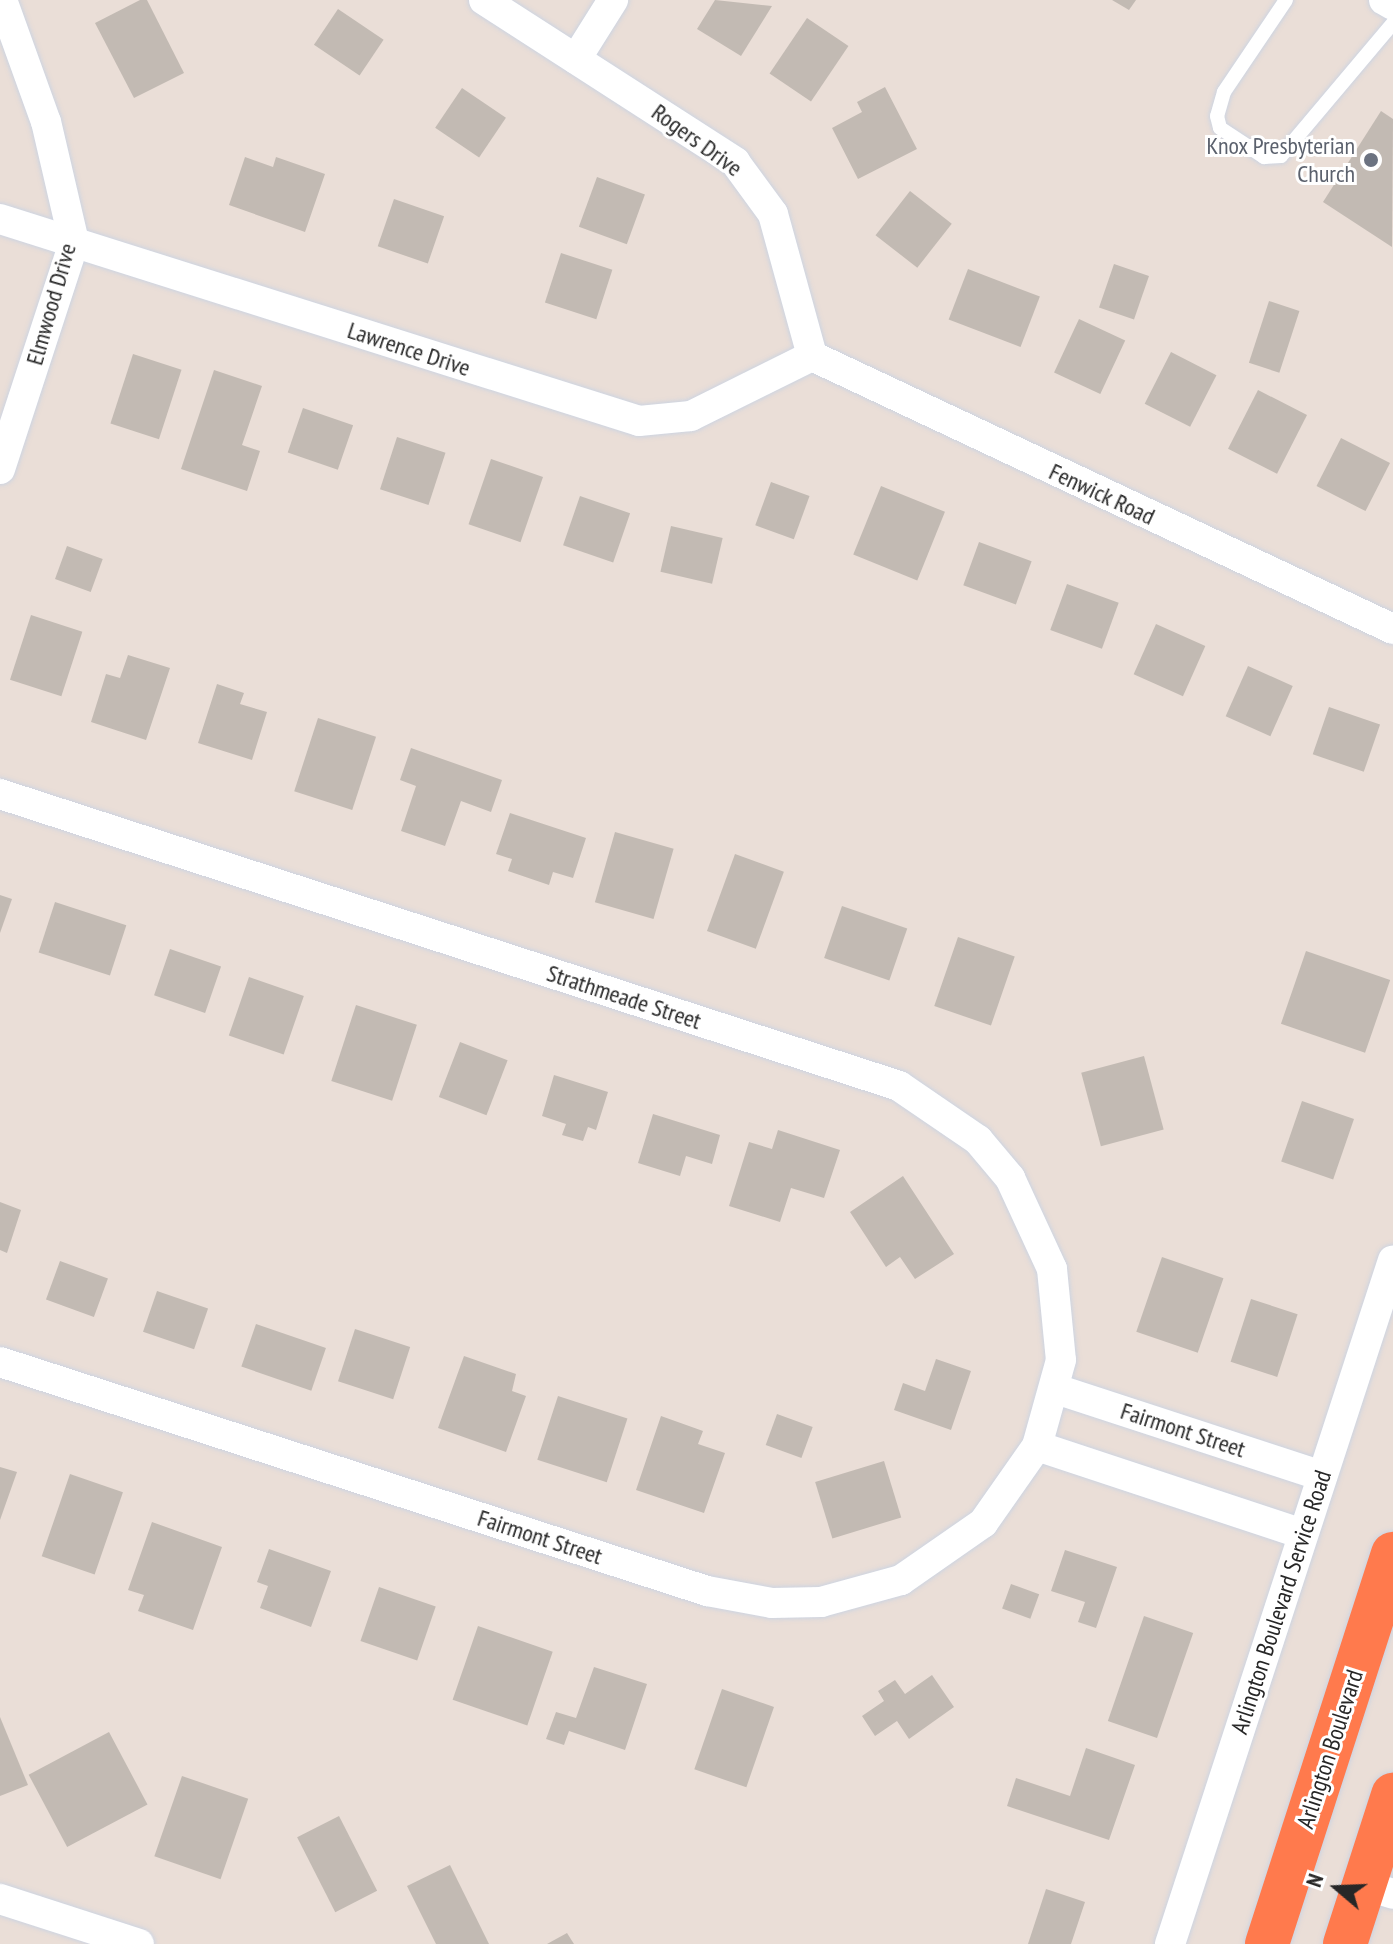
<!DOCTYPE html>
<html>
<head>
<meta charset="utf-8">
<style>
  body { margin:0 }
  #map { position:relative; width:1393px; height:1944px; overflow:hidden; background:#eaded7; font-family:"PT Sans Narrow",sans-serif }
  div>[style] { position:absolute }
  [style*='--x'] { left:calc(var(--x)*1px); top:calc(var(--y)*1px); width:calc(var(--w)*1px); rotate:calc(var(--a)*1deg) }
  .building>* { inset:0; background:#c2bab3; transform-origin:0 0 }
  .roads { filter:drop-shadow(0 0 2px #cdd4e1) drop-shadow(0 0 2px #cdd4e1) }
  .lane>* { height:14px; margin:-7px; padding:0 7px; transform-origin:7px; border-radius:7px; background:#fff }
  .street>* { height:30px; margin:-15px; padding:0 15px; transform-origin:15px; border-radius:15px; background:#fff }
  .highway>* { height:44px; margin:-22px; padding:0 22px; transform-origin:22px; border-radius:22px; background:#ff7a4d }
  .dots>* { width:22px; height:22px; translate:-50% -50%; box-sizing:border-box; border:4px solid #fff; border-radius:50% }
  span { translate:-50% -50%; white-space:nowrap; text-align:center; line-height:1.15; -webkit-text-stroke:6px #fff; paint-order:stroke }
  .street-label { font-size:24px; color:#272727 }
  .worship-label { font-size:24px; color:#5b616d }
  .right { translate:-100% -50%; text-align:right }
  .north { position:absolute; left:1297px; top:1848px; width:80px; height:80px; -webkit-text-stroke:6px #fff; paint-order:stroke; rotate:289deg; font-size:22px; font-weight:700; line-height:32px; text-align:center; color:#272727 }
  .north::after { content:''; display:block; margin:auto; width:28px; height:36px; background:#272727; clip-path:polygon(50% 0,100% 100%,50% 72%,0 100%) }
</style>
</head>
<body>
<div id="map">
  <div class="building">
    <div style="clip-path:polygon(140px 0,147px 0,184px 73px,134px 98px,95px 23px)"></div>
    <div style="clip-path:polygon(715px 0,772px 6px,741px 56px,697px 29px)"></div>
    <div style="clip-path:polygon(1112px 0,1136px 0,1129px 10px)"></div>
    <div style="left:338px;top:9px;width:55px;height:43px;rotate:34deg"></div>
    <div style="left:807px;top:18px;width:50px;height:67px;rotate:34deg"></div>
    <div style="clip-path:polygon(885px 87px,917px 149px,858px 179px,832px 128px,862px 112px,857px 102px)"></div>
    <div style="left:462px;top:88px;width:53px;height:48px;rotate:34deg"></div>
    <div style="clip-path:polygon(1381px 111px,1393px 119px,1392px 247px,1323px 202px)"></div>
    <div style="clip-path:polygon(245px 157px,273px 167px,276px 157px,325px 174px,305px 232px,229px 205px)"></div>
    <div style="left:597px;top:177px;width:51px;height:53px;rotate:20deg"></div>
    <div style="left:910px;top:191px;width:53px;height:56px;rotate:38deg"></div>
    <div style="left:394px;top:199px;width:53px;height:50px;rotate:19deg"></div>
    <div style="left:561px;top:253px;width:54px;height:52px;rotate:18deg"></div>
    <div style="left:1114px;top:264px;width:37px;height:46px;rotate:19deg"></div>
    <div style="left:968px;top:269px;width:77px;height:54px;rotate:21deg"></div>
    <div style="left:1269px;top:301px;width:32px;height:65px;rotate:18deg"></div>
    <div style="left:1079px;top:319px;width:51px;height:59px;rotate:25deg"></div>
    <div style="left:1171px;top:352px;width:51px;height:58px;rotate:27deg"></div>
    <div style="left:133px;top:354px;width:51px;height:73px;rotate:18deg"></div>
    <div style="clip-path:polygon(214px 370px,262px 386px,242px 445px,260px 451px,247px 491px,181px 469px)"></div>
    <div style="left:1258px;top:390px;width:55px;height:66px;rotate:27deg"></div>
    <div style="left:303px;top:408px;width:53px;height:47px;rotate:19deg"></div>
    <div style="left:397px;top:437px;width:51px;height:55px;rotate:18deg"></div>
    <div style="left:1341px;top:438px;width:55px;height:54px;rotate:27deg"></div>
    <div style="left:491px;top:459px;width:55px;height:69px;rotate:19deg"></div>
    <div style="left:771px;top:482px;width:41px;height:46px;rotate:20deg"></div>
    <div style="left:881px;top:486px;width:69px;height:74px;rotate:22deg"></div>
    <div style="left:580px;top:496px;width:53px;height:52px;rotate:19deg"></div>
    <div style="left:671px;top:526px;width:53px;height:47px;rotate:13deg"></div>
    <div style="left:979px;top:542px;width:56px;height:46px;rotate:20deg"></div>
    <div style="left:67px;top:546px;width:38px;height:35px;rotate:20deg"></div>
    <div style="left:1067px;top:584px;width:55px;height:49px;rotate:20deg"></div>
    <div style="left:31px;top:615px;width:54px;height:68px;rotate:18deg"></div>
    <div style="left:1156px;top:624px;width:54px;height:55px;rotate:24deg"></div>
    <div style="clip-path:polygon(128px 655px,170px 668px,146px 740px,91px 722px,106px 674px,120px 678px)"></div>
    <div style="left:1248px;top:666px;width:49px;height:55px;rotate:24deg"></div>
    <div style="clip-path:polygon(217px 684px,244px 693px,240px 704px,267px 712px,252px 760px,198px 743px)"></div>
    <div style="left:1329px;top:707px;width:54px;height:50px;rotate:19deg"></div>
    <div style="left:318px;top:718px;width:61px;height:77px;rotate:18deg"></div>
    <div style="clip-path:polygon(411px 748px,502px 780px,491px 812px,461px 801px,445px 846px,401px 831px,416px 786px,400px 780px)"></div>
    <div style="clip-path:polygon(510px 813px,586px 838px,573px 878px,553px 872px,549px 885px,508px 871px,512px 859px,496px 854px)"></div>
    <div style="left:615px;top:832px;width:61px;height:73px;rotate:16deg"></div>
    <div style="left:735px;top:854px;width:52px;height:82px;rotate:20deg"></div>
    <div style="clip-path:polygon(0 895px,12px 899px,0 933px)"></div>
    <div style="left:55px;top:902px;width:75px;height:53px;rotate:18deg"></div>
    <div style="left:842px;top:906px;width:69px;height:55px;rotate:19deg"></div>
    <div style="left:958px;top:937px;width:60px;height:73px;rotate:19deg"></div>
    <div style="left:170px;top:949px;width:54px;height:49px;rotate:19deg"></div>
    <div style="left:1306px;top:951px;width:89px;height:77px;rotate:19deg"></div>
    <div style="left:249px;top:977px;width:58px;height:62px;rotate:19deg"></div>
    <div style="left:356px;top:1005px;width:64px;height:80px;rotate:18deg"></div>
    <div style="left:460px;top:1042px;width:51px;height:59px;rotate:21deg"></div>
    <div style="left:1144px;top:1056px;width:76px;height:65px;rotate:75deg"></div>
    <div style="clip-path:polygon(554px 1075px,608px 1092px,596px 1130px,588px 1127px,583px 1141px,562px 1135px,566px 1124px,542px 1116px)"></div>
    <div style="left:1302px;top:1101px;width:55px;height:64px;rotate:19deg"></div>
    <div style="clip-path:polygon(653px 1114px,720px 1135px,712px 1164px,686px 1156px,680px 1176px,638px 1163px)"></div>
    <div style="clip-path:polygon(778px 1130px,840px 1150px,824px 1198px,791px 1188px,780px 1222px,729px 1206px,749px 1142px,772px 1149px)"></div>
    <div style="clip-path:polygon(903px 1176px,954px 1254px,915px 1279px,900px 1257px,886px 1267px,850px 1212px)"></div>
    <div style="clip-path:polygon(0 1202px,21px 1210px,7px 1253px,0 1250px)"></div>
    <div style="left:1162px;top:1257px;width:65px;height:79px;rotate:19deg"></div>
    <div style="left:60px;top:1261px;width:51px;height:41px;rotate:20deg"></div>
    <div style="left:157px;top:1291px;width:54px;height:43px;rotate:19deg"></div>
    <div style="left:1251px;top:1299px;width:49px;height:66px;rotate:18deg"></div>
    <div style="left:256px;top:1324px;width:74px;height:45px;rotate:19deg"></div>
    <div style="left:355px;top:1329px;width:58px;height:55px;rotate:18deg"></div>
    <div style="clip-path:polygon(464px 1356px,516px 1374px,512px 1391px,526px 1396px,506px 1452px,438px 1428px)"></div>
    <div style="clip-path:polygon(936px 1359px,971px 1371px,951px 1430px,894px 1410px,903px 1383px,925px 1391px)"></div>
    <div style="left:558px;top:1396px;width:73px;height:67px;rotate:18deg"></div>
    <div style="left:777px;top:1414px;width:38px;height:33px;rotate:20deg"></div>
    <div style="clip-path:polygon(661px 1416px,703px 1431px,698px 1444px,725px 1453px,704px 1513px,636px 1490px)"></div>
    <div style="left:884px;top:1461px;width:59px;height:72px;rotate:73deg"></div>
    <div style="clip-path:polygon(0 1467px,17px 1472px,0 1520px)"></div>
    <div style="left:70px;top:1474px;width:56px;height:87px;rotate:19deg"></div>
    <div style="clip-path:polygon(152px 1522px,222px 1547px,193px 1630px,138px 1611px,144px 1595px,128px 1590px)"></div>
    <div style="clip-path:polygon(269px 1549px,331px 1571px,311px 1627px,260px 1608px,268px 1586px,257px 1582px)"></div>
    <div style="clip-path:polygon(1065px 1550px,1117px 1567px,1096px 1628px,1078px 1622px,1085px 1602px,1051px 1591px)"></div>
    <div style="left:1011px;top:1584px;width:30px;height:26px;rotate:20deg"></div>
    <div style="left:379px;top:1587px;width:60px;height:57px;rotate:19deg"></div>
    <div style="left:1144px;top:1616px;width:52px;height:111px;rotate:19deg"></div>
    <div style="left:478px;top:1626px;width:79px;height:78px;rotate:19deg"></div>
    <div style="clip-path:polygon(594px 1667px,647px 1684px,625px 1750px,569px 1731px,564px 1745px,546px 1739px,556px 1712px,576px 1718px)"></div>
    <div style="clip-path:polygon(932px 1675px,954px 1707px,909px 1739px,897px 1721px,875px 1736px,862px 1716px,884px 1701px,878px 1691px,895px 1680px,905px 1694px)"></div>
    <div style="left:722px;top:1689px;width:55px;height:85px;rotate:19deg"></div>
    <div style="clip-path:polygon(0 1717px,28px 1785px,0 1796px)"></div>
    <div style="left:109px;top:1732px;width:82px;height:91px;rotate:62deg"></div>
    <div style="clip-path:polygon(1086px 1748px,1135px 1765px,1109px 1840px,1007px 1806px,1016px 1778px,1070px 1796px)"></div>
    <div style="left:182px;top:1776px;width:70px;height:85px;rotate:19deg"></div>
    <div style="left:339px;top:1816px;width:84px;height:47px;rotate:63deg"></div>
    <div style="clip-path:polygon(450px 1865px,489px 1944px,436px 1944px,407px 1886px)"></div>
    <div style="clip-path:polygon(1046px 1889px,1085px 1902px,1071px 1944px,1028px 1944px)"></div>
    <div style="clip-path:polygon(567px 1933px,574px 1944px,547px 1944px)"></div>
  </div>
  <div class="roads">
    <div class="lane">
      <div style="--x:1286;--y:0;--w:111;--a:124"></div>
      <div style="--x:1224;--y:92;--w:25;--a:106"></div>
      <div style="--x:1217;--y:116;--w:12;--a:76"></div>
      <div style="--x:1220;--y:128;--w:53;--a:33.4"></div>
      <div style="--x:1264;--y:157;--w:17;--a:-3"></div>
      <div style="--x:1281;--y:156;--w:174;--a:-49.9"></div>
    </div>
    <div class="street">
      <div style="--x:484;--y:0;--w:299;--a:32.8"></div>
      <div style="--x:735;--y:162;--w:64;--a:53.8"></div>
      <div style="--x:773;--y:214;--w:147;--a:74.6"></div>
      <div style="--x:1384;--y:0;--w:10;--a:29"></div>
      <div style="--x:576;--y:59;--w:70;--a:-57.9"></div>
      <div style="--x:0;--y:219;--w:670;--a:17.54"></div>
      <div style="--x:639;--y:421;--w:52;--a:-5.5"></div>
      <div style="--x:691;--y:416;--w:135;--a:-26.4"></div>
      <div style="--x:812;--y:356;--w:642;--a:25.17"></div>
      <div style="--x:0;--y:469;--w:239;--a:-71.9"></div>
      <div style="--x:74;--y:242;--w:123;--a:-103.1"></div>
      <div style="--x:46;--y:122;--w:130;--a:-109.8"></div>
      <div style="--x:0;--y:794;--w:945;--a:17.99"></div>
      <div style="--x:899;--y:1086;--w:96;--a:34.4"></div>
      <div style="--x:978;--y:1140;--w:50;--a:49.9"></div>
      <div style="--x:1010;--y:1178;--w:100;--a:65.2"></div>
      <div style="--x:1052;--y:1269;--w:91;--a:84.4"></div>
      <div style="--x:1061;--y:1360;--w:89;--a:105.6"></div>
      <div style="--x:1037;--y:1446;--w:94;--a:125"></div>
      <div style="--x:983;--y:1523;--w:100;--a:145.2"></div>
      <div style="--x:901;--y:1580;--w:83;--a:164.6"></div>
      <div style="--x:821;--y:1602;--w:49;--a:178.8"></div>
      <div style="--x:772;--y:1603;--w:66;--a:-169.5"></div>
      <div style="--x:707;--y:1591;--w:743;--a:-162.05"></div>
      <div style="--x:1056;--y:1389;--w:280;--a:18.1"></div>
      <div style="--x:1037;--y:1446;--w:280;--a:18.3"></div>
      <div style="--x:1364;--y:1885;--w:30;--a:17"></div>
      <div style="--x:0;--y:1899;--w:146;--a:17.9"></div>
      <div style="--x:1170;--y:1944;--w:719;--a:-71.94"></div>
    </div>
    <div class="highway">
      <div style="--x:1267;--y:1944;--w:410;--a:-72.1"></div>
      <div style="--x:1345;--y:1944;--w:157;--a:-72.1"></div>
    </div>
  </div>
  <div class="dots">
    <div style="left:1371px;top:160px;background:#6b7280"></div>
  </div>
  <div class="street-label">
    <span style="left:697px;top:140px;rotate:36deg">Rogers Drive</span>
    <span style="left:51px;top:304px;rotate:-74deg">Elmwood Drive</span>
    <span style="left:409px;top:349px;rotate:18deg">Lawrence Drive</span>
    <span style="left:1102px;top:494px;rotate:25deg">Fenwick Road</span>
    <span style="left:624px;top:997px;rotate:18deg">Strathmeade Street</span>
    <span style="left:1183px;top:1430px;rotate:18deg">Fairmont Street</span>
    <span style="left:540px;top:1537px;rotate:18deg">Fairmont Street</span>
    <span style="left:1281px;top:1602px;rotate:-72deg">Arlington Boulevard Service Road</span>
    <span style="left:1330px;top:1749px;rotate:-72deg">Arlington Boulevard</span>
  </div>
  <div class="worship-label">
    <span class="right" style="left:1355px;top:160px">Knox Presbyterian<br>Church</span>
  </div>
  <div class="north">N</div>
</div>
</body>
</html>
